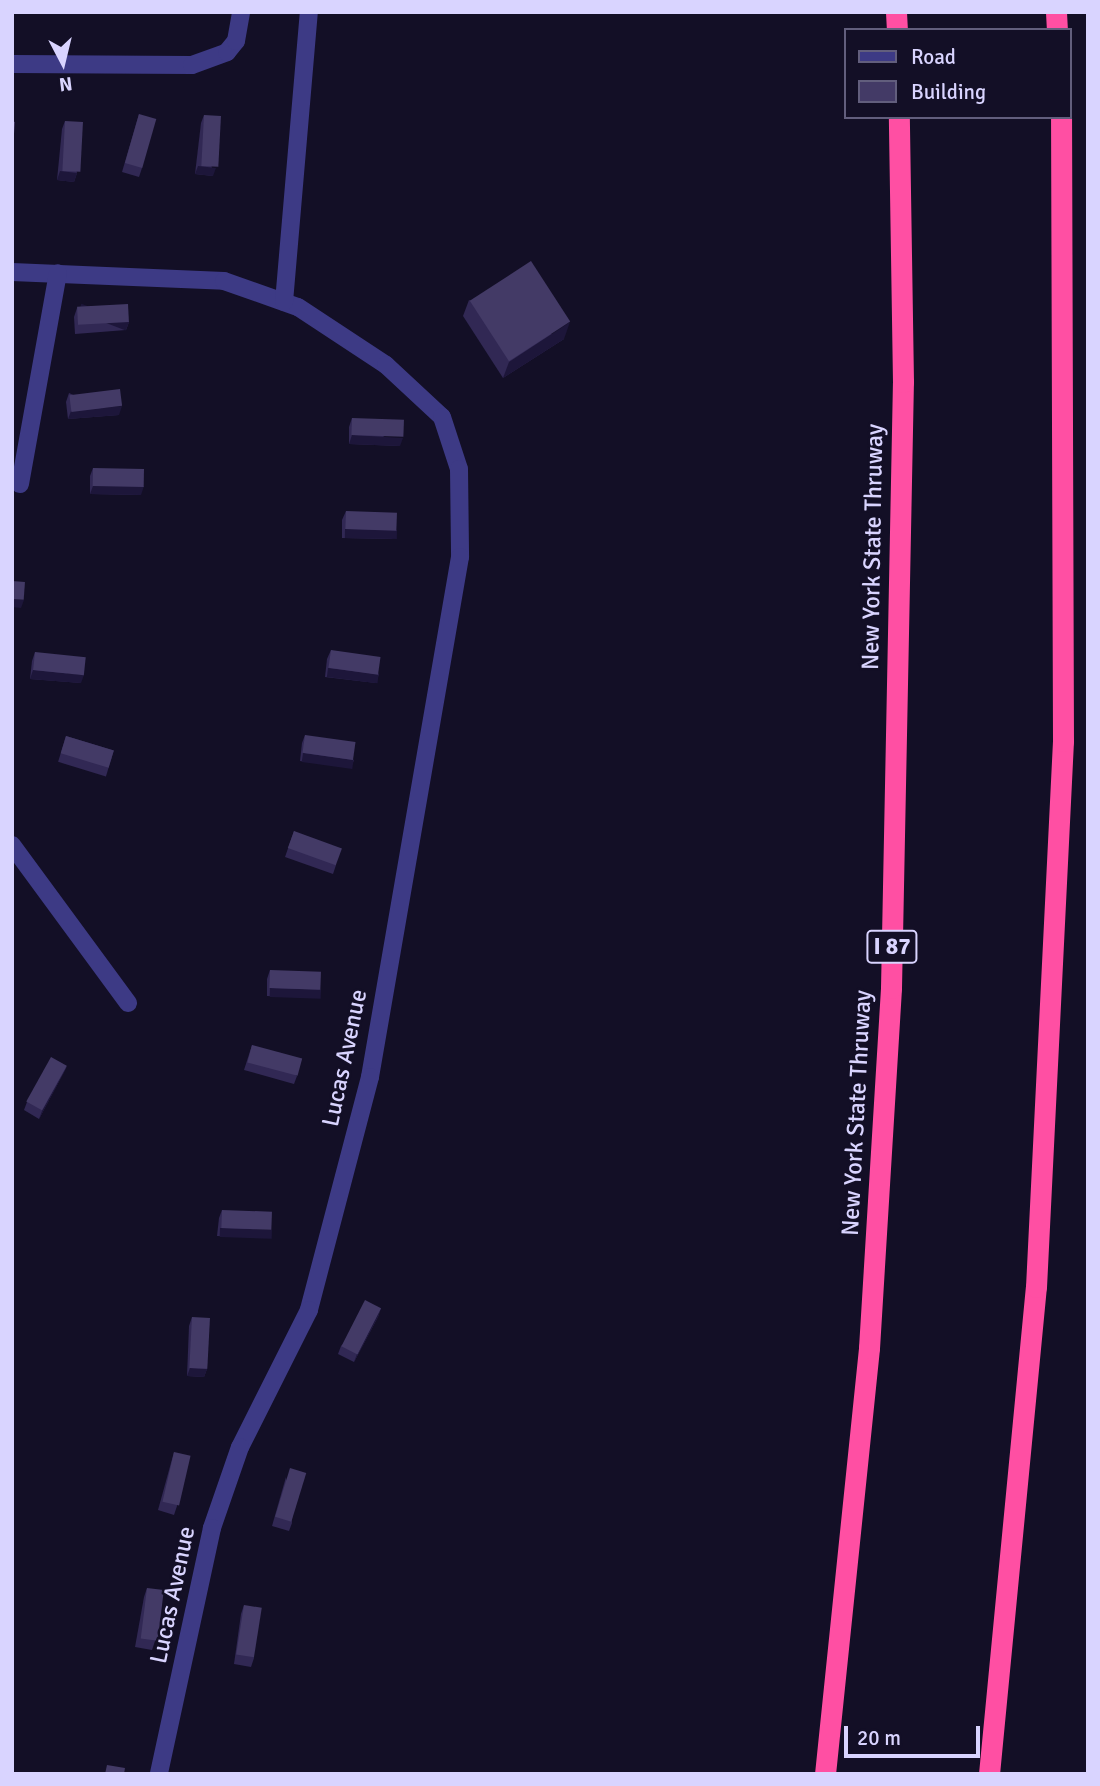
<!DOCTYPE html>
<html>
<head>
<meta charset="utf-8">
<style>
  body { margin:0 }
  #map { position:relative; width:1100px; height:1786px; overflow:hidden; background:#130f26; font-family:Signika,sans-serif }
  div>[style] { position:absolute }
  [style*='--x'] { left:calc(var(--x)*1px); top:calc(var(--y)*1px); width:calc(var(--w)*1px); rotate:calc(var(--a)*1deg) }
  .minor>* { height:18px; margin:-9px; padding:0 9px; transform-origin:9px; border-radius:9px; background:#3d3a85 }
  .highway>* { height:21px; margin:-10.5px; padding:0 10.5px; transform-origin:10.5px; border-radius:10.5px; background:#ff4fa3 }
  .wall>* { inset:0; background:#312854; transform-origin:0 0 }
  .shaded-wall>* { inset:0; background:#1d163a; transform-origin:0 0 }
  .building>* { inset:0; background:#433a66; transform-origin:0 0 }
  span { translate:-50% -50%; white-space:nowrap; text-align:center; line-height:1.15; -webkit-text-stroke:5px #130f26; paint-order:stroke }
  .shield-label span { padding:2px 5px; background:#130f26; border:2px solid; border-radius:5px; -webkit-text-stroke-width:0 }
  .shield-label { font-size:23px; color:#d9d4ff; font-weight:700 }
  .street-label { font-size:24px; color:#d9d4ff }
  .frame { position:absolute; inset:0; border:14px solid #d9d4ff; pointer-events:none }
  .legend { position:absolute; left:844px; top:28px; width:228px; height:91px; box-sizing:border-box; background:#130f26; border:2px solid #625e7d; margin:0; padding:9px 12px; list-style:none; font-size:21px; color:#d9d4ff }
  .legend li { display:flex; align-items:center; gap:14px; height:35px }
  .legend b { width:35px; border:2px solid #625e7d }
  .north { position:absolute; left:28px; top:28px; width:70px; height:70px; -webkit-text-stroke:5px #130f26; paint-order:stroke; rotate:173deg; font-size:19px; font-weight:700; line-height:28px; text-align:center; color:#d9d4ff }
  .north::after { content:''; display:block; margin:auto; width:24px; height:32px; background:#d9d4ff; clip-path:polygon(50% 0,100% 100%,50% 72%,0 100%) }
  .scale { position:absolute; left:844px; top:1726px; width:136px; height:32px; box-sizing:border-box; border:4px solid #d9d4ff; border-top:0; padding-left:9px; font-size:21px; line-height:24px; white-space:nowrap; color:#d9d4ff; -webkit-text-stroke:5px #130f26; paint-order:stroke }
</style>
</head>
<body>
<div id="map">
  <div class="minor">
    <div style="--x:12;--y:64;--w:180;--a:0.3"></div>
    <div style="--x:192;--y:65;--w:37;--a:-20"></div>
    <div style="--x:227;--y:52;--w:14;--a:-51"></div>
    <div style="--x:236;--y:41;--w:29;--a:-80"></div>
    <div style="--x:12;--y:272;--w:212;--a:2.4"></div>
    <div style="--x:224;--y:281;--w:78;--a:19.4"></div>
    <div style="--x:298;--y:307;--w:105;--a:33.4"></div>
    <div style="--x:386;--y:365;--w:76;--a:42.9"></div>
    <div style="--x:442;--y:417;--w:55;--a:71.9"></div>
    <div style="--x:459;--y:469;--w:88;--a:89.3"></div>
    <div style="--x:460;--y:557;--w:528;--a:99.82"></div>
    <div style="--x:370;--y:1077;--w:241;--a:104.7"></div>
    <div style="--x:309;--y:1310;--w:153;--a:116.7"></div>
    <div style="--x:240;--y:1447;--w:86;--a:109.1"></div>
    <div style="--x:212;--y:1528;--w:252;--a:102.2"></div>
    <div style="--x:284;--y:302;--w:291;--a:-85.1"></div>
    <div style="--x:20;--y:484;--w:214;--a:-79.8"></div>
    <div style="--x:12;--y:845;--w:196;--a:53.7"></div>
  </div>
  <div class="highway">
    <div style="--x:896;--y:12;--w:18;--a:87"></div>
    <div style="--x:1056;--y:12;--w:18;--a:87"></div>
    <div style="--x:825;--y:1774;--w:428;--a:-84.1"></div>
    <div style="--x:869;--y:1348;--w:361;--a:-86.5"></div>
    <div style="--x:891;--y:988;--w:606;--a:-88.87"></div>
    <div style="--x:903;--y:382;--w:265;--a:-90.9"></div>
    <div style="--x:989;--y:1774;--w:489;--a:-84.5"></div>
    <div style="--x:1036;--y:1287;--w:547;--a:-87.17"></div>
    <div style="--x:1063;--y:741;--w:624;--a:-90.18"></div>
  </div>
  <div class="wall">
    <div style="clip-path:polygon(139px 114px,142px 168px,139px 177px,122px 172px)"></div>
    <div style="clip-path:polygon(204px 115px,213px 176px,195px 174px,201px 123px)"></div>
    <div style="clip-path:polygon(65px 121px,77px 173px,74px 182px,57px 180px,62px 129px)"></div>
    <div style="clip-path:polygon(469px 300px,564px 339px,503px 378px,463px 316px)"></div>
    <div style="clip-path:polygon(77px 308px,129px 322px,126px 330px,75px 334px,74px 317px)"></div>
    <div style="clip-path:polygon(69px 393px,119px 415px,68px 419px,66px 402px)"></div>
    <div style="clip-path:polygon(352px 418px,400px 446px,349px 444px,349px 427px)"></div>
    <div style="clip-path:polygon(93px 468px,141px 495px,90px 494px,90px 476px)"></div>
    <div style="clip-path:polygon(346px 511px,393px 539px,342px 538px,342px 520px)"></div>
    <div style="clip-path:polygon(331px 650px,379px 674px,376px 683px,325px 677px,327px 659px)"></div>
    <div style="clip-path:polygon(35px 652px,81px 683px,30px 679px,32px 661px)"></div>
    <div style="clip-path:polygon(305px 735px,354px 760px,351px 768px,300px 761px,302px 743px)"></div>
    <div style="left:66px;top:736px;width:50px;height:27px;rotate:17deg"></div>
    <div style="clip-path:polygon(294px 831px,336px 865px,333px 874px,285px 857px)"></div>
    <div style="clip-path:polygon(270px 970px,321px 990px,318px 998px,267px 996px,267px 979px)"></div>
    <div style="clip-path:polygon(252px 1045px,297px 1076px,294px 1084px,244px 1070px)"></div>
    <div style="clip-path:polygon(67px 1066px,63px 1074px,39px 1119px,24px 1110px,27px 1102px)"></div>
    <div style="clip-path:polygon(222px 1210px,269px 1238px,217px 1236px,219px 1218px)"></div>
    <div style="clip-path:polygon(381px 1308px,378px 1317px,354px 1362px,338px 1354px,341px 1346px)"></div>
    <div style="clip-path:polygon(192px 1317px,207px 1369px,204px 1377px,187px 1376px,189px 1326px)"></div>
    <div style="clip-path:polygon(174px 1452px,177px 1506px,174px 1515px,158px 1510px)"></div>
    <div style="clip-path:polygon(286px 1477px,292px 1523px,289px 1531px,272px 1526px)"></div>
    <div style="clip-path:polygon(147px 1588px,155px 1641px,152px 1650px,135px 1647px,144px 1597px)"></div>
    <div style="clip-path:polygon(244px 1605px,254px 1658px,251px 1667px,234px 1664px,241px 1614px)"></div>
  </div>
  <div class="shaded-wall">
    <div style="clip-path:polygon(198px 166px,216px 168px,213px 176px,195px 174px)"></div>
    <div style="clip-path:polygon(60px 171px,77px 173px,74px 182px,57px 180px)"></div>
    <div style="left:129px;top:322px;width:9px;height:51px;rotate:111deg"></div>
    <div style="clip-path:polygon(570px 322px,564px 339px,503px 378px,509px 362px)"></div>
    <div style="clip-path:polygon(122px 406px,119px 415px,68px 419px,71px 411px)"></div>
    <div style="clip-path:polygon(352px 435px,403px 438px,400px 446px,349px 444px)"></div>
    <div style="clip-path:polygon(93px 486px,144px 486px,141px 495px,90px 494px)"></div>
    <div style="left:345px;top:529px;width:52px;height:9px;rotate:1deg"></div>
    <div style="clip-path:polygon(12px 599px,24px 600px,21px 608px,12px 607px)"></div>
    <div style="left:328px;top:668px;width:51px;height:9px;rotate:7deg"></div>
    <div style="clip-path:polygon(33px 670px,84px 675px,81px 683px,30px 679px)"></div>
    <div style="left:303px;top:753px;width:51px;height:9px;rotate:8deg"></div>
    <div style="left:270px;top:988px;width:51px;height:9px;rotate:2deg"></div>
    <div style="clip-path:polygon(67px 1066px,63px 1074px,39px 1119px,42px 1111px)"></div>
    <div style="left:220px;top:1228px;width:52px;height:9px;rotate:2deg"></div>
    <div style="clip-path:polygon(381px 1308px,378px 1317px,354px 1362px,357px 1354px)"></div>
    <div style="clip-path:polygon(190px 1368px,207px 1369px,204px 1377px,187px 1376px)"></div>
  </div>
  <div class="building">
    <div style="left:139px;top:114px;width:18px;height:51px;rotate:16deg"></div>
    <div style="left:204px;top:115px;width:17px;height:51px;rotate:3deg"></div>
    <div style="clip-path:polygon(12px 121px,15px 122px,12px 158px)"></div>
    <div style="left:65px;top:121px;width:18px;height:50px;rotate:3deg"></div>
    <div style="left:531px;top:261px;width:72px;height:73px;rotate:57deg"></div>
    <div style="left:128px;top:304px;width:18px;height:51px;rotate:87deg"></div>
    <div style="left:120px;top:389px;width:17px;height:51px;rotate:83deg"></div>
    <div style="left:352px;top:418px;width:52px;height:17px;rotate:2deg"></div>
    <div style="left:93px;top:468px;width:51px;height:18px;rotate:1deg"></div>
    <div style="left:346px;top:511px;width:51px;height:18px;rotate:2deg"></div>
    <div style="left:12px;top:581px;width:13px;height:18px;rotate:4deg"></div>
    <div style="left:331px;top:650px;width:50px;height:18px;rotate:8deg"></div>
    <div style="left:35px;top:652px;width:51px;height:18px;rotate:6deg"></div>
    <div style="left:305px;top:735px;width:51px;height:18px;rotate:8deg"></div>
    <div style="left:66px;top:736px;width:50px;height:18px;rotate:17deg"></div>
    <div style="left:294px;top:831px;width:51px;height:18px;rotate:20deg"></div>
    <div style="left:270px;top:970px;width:51px;height:18px;rotate:2deg"></div>
    <div style="left:252px;top:1045px;width:52px;height:18px;rotate:15deg"></div>
    <div style="left:51px;top:1057px;width:18px;height:51px;rotate:29deg"></div>
    <div style="left:222px;top:1210px;width:50px;height:18px;rotate:2deg"></div>
    <div style="left:365px;top:1300px;width:18px;height:52px;rotate:27deg"></div>
    <div style="left:192px;top:1317px;width:18px;height:51px;rotate:3deg"></div>
    <div style="left:174px;top:1452px;width:17px;height:51px;rotate:13deg"></div>
    <div style="left:290px;top:1468px;width:17px;height:51px;rotate:17deg"></div>
    <div style="left:147px;top:1588px;width:17px;height:51px;rotate:7deg"></div>
    <div style="left:244px;top:1605px;width:18px;height:50px;rotate:9deg"></div>
    <div style="clip-path:polygon(107px 1765px,125px 1768px,124px 1774px,105px 1774px)"></div>
  </div>
  <div class="shield-label">
    <span style="left:892px;top:947px">I 87</span>
  </div>
  <div class="street-label">
    <span style="left:873px;top:547px;rotate:-89deg">New York State Thruway</span>
    <span style="left:345px;top:1058px;rotate:-78deg">Lucas Avenue</span>
    <span style="left:857px;top:1113px;rotate:-87deg">New York State Thruway</span>
    <span style="left:173px;top:1595px;rotate:-78deg">Lucas Avenue</span>
  </div>
  <div class="frame"></div>
  <ul class="legend">
  <li><b style="height:9px;background:#3d3a85"></b>Road</li>
  <li><b style="height:19px;background:#433a66"></b>Building</li>
  </ul>
  <div class="north">N</div>
  <div class="scale">20 m</div>
</div>
</body>
</html>
